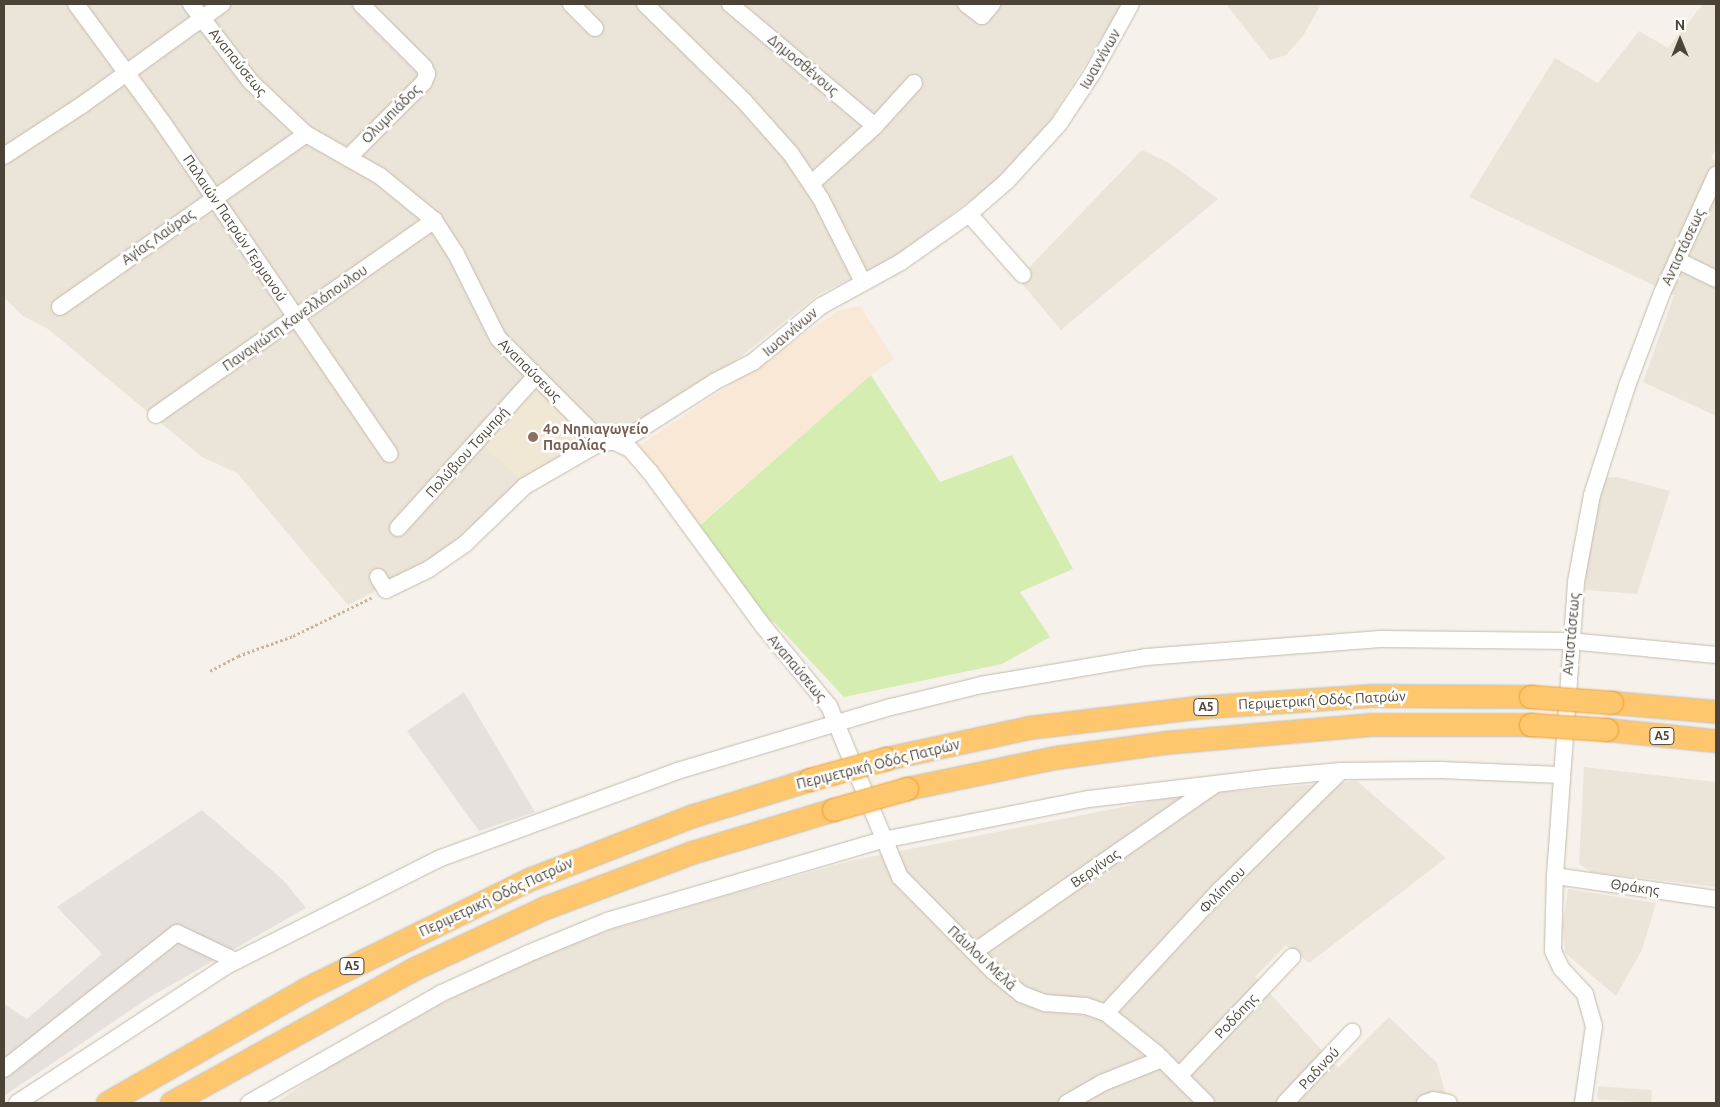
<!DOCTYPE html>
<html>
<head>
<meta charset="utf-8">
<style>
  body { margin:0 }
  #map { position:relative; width:1720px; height:1107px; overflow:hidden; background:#f6f2eb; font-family:Ubuntu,sans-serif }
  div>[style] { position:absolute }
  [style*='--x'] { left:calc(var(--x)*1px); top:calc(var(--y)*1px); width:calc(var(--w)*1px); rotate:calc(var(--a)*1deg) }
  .residential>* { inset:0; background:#ebe4d8; transform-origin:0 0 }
  .commercial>* { inset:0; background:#f9e8d5 }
  .industrial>* { inset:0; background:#e6e1dc }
  .education>* { inset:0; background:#f0e7d4 }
  .green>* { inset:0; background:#d5edb1 }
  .path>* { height:3px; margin-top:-1.5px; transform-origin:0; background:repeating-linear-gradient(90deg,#c6b59c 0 2.5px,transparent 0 5px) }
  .roads { filter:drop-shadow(0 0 1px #c3baac) drop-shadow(0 0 1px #c3baac) }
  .minor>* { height:16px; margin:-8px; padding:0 8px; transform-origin:8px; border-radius:8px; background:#fff }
  .highway>* { height:22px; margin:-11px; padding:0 11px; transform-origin:11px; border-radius:11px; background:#ffc76d }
  .bridges { filter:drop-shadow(0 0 1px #eb9d30) drop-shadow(0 0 1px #eb9d30) }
  .highway-bridge>* { height:22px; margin:-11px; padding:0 11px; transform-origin:11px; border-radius:11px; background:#ffc76d }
  .dots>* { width:14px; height:14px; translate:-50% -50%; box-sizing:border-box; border:2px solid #fff; border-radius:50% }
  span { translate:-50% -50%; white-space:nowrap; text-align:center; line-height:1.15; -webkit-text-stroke:5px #fff; paint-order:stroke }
  .shield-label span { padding:1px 4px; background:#fff; border:1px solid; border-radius:4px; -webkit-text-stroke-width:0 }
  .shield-label { font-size:12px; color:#4c4337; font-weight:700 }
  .street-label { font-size:14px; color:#4c4337 }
  .education-label { font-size:14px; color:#785e54; font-weight:700 }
  .left { translate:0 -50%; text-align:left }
  .frame { position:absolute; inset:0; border:5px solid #4c4337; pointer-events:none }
  .north { position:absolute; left:1655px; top:15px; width:50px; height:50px; -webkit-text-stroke:4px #fff; paint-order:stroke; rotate:0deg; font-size:14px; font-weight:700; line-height:20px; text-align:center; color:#4c4337 }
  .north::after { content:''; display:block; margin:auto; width:18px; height:22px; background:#4c4337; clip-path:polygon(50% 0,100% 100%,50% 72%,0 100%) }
</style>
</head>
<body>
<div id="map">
  <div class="residential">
    <div style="clip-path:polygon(4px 4px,1123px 4px,1048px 124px,1024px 153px,986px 189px,887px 262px,819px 294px,719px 374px,702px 381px,479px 525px,428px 565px,348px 605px,237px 473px,202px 457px,48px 329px,23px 316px,4px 297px)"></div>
    <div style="clip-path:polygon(1226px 4px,1321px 4px,1303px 36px,1286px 55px,1270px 60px)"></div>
    <div style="clip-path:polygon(1703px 4px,1716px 4px,1716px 148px,1711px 158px,1716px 161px,1716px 416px,1643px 382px,1674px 295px,1469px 197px,1555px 58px,1598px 83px,1639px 31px,1668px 48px)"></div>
    <div style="clip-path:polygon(1142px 150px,1171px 164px,1218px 199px,1061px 330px,1018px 279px)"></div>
    <div style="clip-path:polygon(1617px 477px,1670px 491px,1637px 594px,1585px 590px,1587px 561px,1604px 478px)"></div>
    <div style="clip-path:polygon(1584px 767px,1716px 782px,1716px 887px,1591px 872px,1579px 864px)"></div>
    <div style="clip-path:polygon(1357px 781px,1446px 858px,1309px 963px,1286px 945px,1255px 977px,1338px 1068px,1389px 1017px,1437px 1063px,1448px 1103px,276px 1103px,341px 1058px,507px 969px,600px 933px,731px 894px,854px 860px,1184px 795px)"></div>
    <div style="clip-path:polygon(1568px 889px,1656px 903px,1642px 950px,1616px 996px,1565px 953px,1563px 924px)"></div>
    <div style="left:1652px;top:1090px;width:13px;height:54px;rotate:94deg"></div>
  </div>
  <div class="commercial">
    <div style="clip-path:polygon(860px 306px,894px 359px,871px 375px,696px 528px,639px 446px,839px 310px)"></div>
  </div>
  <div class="industrial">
    <div style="clip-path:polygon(464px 692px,535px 812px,479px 831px,407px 731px)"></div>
    <div style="clip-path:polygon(202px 810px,283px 880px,306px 908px,150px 997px,4px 1096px,4px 1004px,27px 1019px,102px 954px,57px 907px)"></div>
  </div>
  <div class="education">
    <div style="clip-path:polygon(536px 388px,579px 429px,576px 450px,523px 482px,482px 444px)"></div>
  </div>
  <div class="green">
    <div style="clip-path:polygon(871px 375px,940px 482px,1012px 455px,1073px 569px,1020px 592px,1050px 637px,1002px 664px,844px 697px,773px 621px,769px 623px,698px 527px)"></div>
  </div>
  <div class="path">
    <div style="--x:210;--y:671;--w:32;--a:-28"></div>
    <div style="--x:238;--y:656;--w:59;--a:-20"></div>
    <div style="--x:293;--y:636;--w:89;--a:-26"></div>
  </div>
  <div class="roads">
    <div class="minor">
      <div style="--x:76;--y:4;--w:147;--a:53.8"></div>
      <div style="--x:163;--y:123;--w:401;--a:55.6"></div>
      <div style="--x:191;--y:4;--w:98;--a:52.4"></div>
      <div style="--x:251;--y:82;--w:76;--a:43.4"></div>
      <div style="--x:306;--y:134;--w:85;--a:29.6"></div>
      <div style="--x:380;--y:176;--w:70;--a:39.2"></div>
      <div style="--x:434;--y:220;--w:40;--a:57.1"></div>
      <div style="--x:456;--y:254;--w:94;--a:63.4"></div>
      <div style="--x:498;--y:338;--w:132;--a:45"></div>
      <div style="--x:591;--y:431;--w:43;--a:24.8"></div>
      <div style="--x:630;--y:449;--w:30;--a:49"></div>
      <div style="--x:650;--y:472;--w:192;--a:53.7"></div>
      <div style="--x:764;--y:627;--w:102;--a:50.6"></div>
      <div style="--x:829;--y:706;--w:185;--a:67.5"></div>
      <div style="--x:900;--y:877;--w:132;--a:45.3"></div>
      <div style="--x:993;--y:971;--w:36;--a:39"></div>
      <div style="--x:1021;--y:994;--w:26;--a:21"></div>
      <div style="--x:1045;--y:1003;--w:41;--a:4.2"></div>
      <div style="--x:1086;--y:1006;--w:21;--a:19"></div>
      <div style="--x:1106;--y:1013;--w:64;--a:38.7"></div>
      <div style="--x:1156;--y:1053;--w:71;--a:45"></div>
      <div style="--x:571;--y:4;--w:34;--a:45"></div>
      <div style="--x:645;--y:4;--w:139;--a:44.4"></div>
      <div style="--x:744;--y:101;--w:71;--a:48.4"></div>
      <div style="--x:791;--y:154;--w:54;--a:56.3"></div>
      <div style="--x:821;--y:199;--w:93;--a:63.2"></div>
      <div style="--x:730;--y:4;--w:189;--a:40.1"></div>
      <div style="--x:966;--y:4;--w:20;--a:37"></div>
      <div style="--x:982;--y:16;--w:16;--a:-50"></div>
      <div style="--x:4;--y:156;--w:93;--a:-33.2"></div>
      <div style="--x:82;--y:105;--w:173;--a:-35.8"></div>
      <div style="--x:348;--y:158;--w:107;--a:-45"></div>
      <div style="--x:424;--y:82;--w:9;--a:-69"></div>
      <div style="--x:427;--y:74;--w:8;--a:-113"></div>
      <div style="--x:424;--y:67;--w:89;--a:-135"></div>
      <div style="--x:812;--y:183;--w:85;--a:-42.1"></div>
      <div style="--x:875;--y:126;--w:58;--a:-47.8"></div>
      <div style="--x:969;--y:214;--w:81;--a:48.5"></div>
      <div style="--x:1677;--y:260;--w:43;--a:26"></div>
      <div style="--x:60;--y:307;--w:301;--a:-35.1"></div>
      <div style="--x:156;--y:415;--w:340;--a:-35"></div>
      <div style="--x:398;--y:528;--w:205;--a:-47.8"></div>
      <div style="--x:378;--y:577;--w:15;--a:58"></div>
      <div style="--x:386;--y:590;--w:48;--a:-26"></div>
      <div style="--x:429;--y:569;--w:44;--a:-34.8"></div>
      <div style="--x:465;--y:544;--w:83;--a:-44"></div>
      <div style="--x:525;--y:486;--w:84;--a:-29.9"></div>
      <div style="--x:598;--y:444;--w:27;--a:-10"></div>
      <div style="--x:625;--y:439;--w:106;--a:-32.6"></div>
      <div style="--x:714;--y:382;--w:44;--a:-27.1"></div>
      <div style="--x:753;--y:362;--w:88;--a:-39.5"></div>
      <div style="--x:821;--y:306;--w:91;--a:-28.8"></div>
      <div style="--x:901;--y:262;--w:83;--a:-35.2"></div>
      <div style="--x:969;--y:214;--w:50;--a:-41"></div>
      <div style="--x:1007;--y:181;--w:77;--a:-47.6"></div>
      <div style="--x:1059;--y:124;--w:60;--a:-56.6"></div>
      <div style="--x:1092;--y:74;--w:80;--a:-60.9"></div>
      <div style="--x:1555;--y:876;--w:163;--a:8.1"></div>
      <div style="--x:974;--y:952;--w:292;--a:-34.8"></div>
      <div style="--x:1106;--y:1013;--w:169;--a:-47.2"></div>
      <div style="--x:1221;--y:889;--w:168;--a:-44.5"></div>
      <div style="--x:4;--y:1069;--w:220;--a:-38.2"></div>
      <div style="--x:177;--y:933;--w:65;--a:25.4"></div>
      <div style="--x:1180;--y:1075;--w:163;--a:-46.5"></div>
      <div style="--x:17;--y:1103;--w:250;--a:-33.2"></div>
      <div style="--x:226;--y:966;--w:241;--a:-26.7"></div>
      <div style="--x:441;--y:858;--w:252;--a:-20.2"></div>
      <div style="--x:677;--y:771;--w:223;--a:-16.7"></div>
      <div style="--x:891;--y:707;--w:93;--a:-13.7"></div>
      <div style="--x:981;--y:685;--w:167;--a:-9.6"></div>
      <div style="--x:1146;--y:657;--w:235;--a:-4.4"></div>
      <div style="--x:1380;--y:639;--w:189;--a:0.6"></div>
      <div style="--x:1569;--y:641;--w:148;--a:5.4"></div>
      <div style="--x:249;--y:1103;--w:222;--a:-29.7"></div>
      <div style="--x:442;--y:993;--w:94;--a:-24.6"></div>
      <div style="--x:527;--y:954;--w:87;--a:-22.4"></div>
      <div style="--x:607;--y:921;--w:288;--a:-16.4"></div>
      <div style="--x:883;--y:840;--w:210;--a:-11.3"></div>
      <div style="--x:1089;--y:799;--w:186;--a:-6.8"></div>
      <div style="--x:1274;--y:777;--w:67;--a:-5.1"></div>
      <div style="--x:1341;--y:771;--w:99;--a:-0.6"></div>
      <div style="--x:1440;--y:770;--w:121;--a:2.4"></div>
      <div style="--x:1067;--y:1103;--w:40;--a:-29.7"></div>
      <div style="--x:1102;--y:1083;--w:65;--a:-21.8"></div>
      <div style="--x:1285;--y:1103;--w:98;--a:-46.7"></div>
      <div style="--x:1425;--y:1103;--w:9;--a:-18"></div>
      <div style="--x:1434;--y:1100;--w:15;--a:11"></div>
      <div style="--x:1583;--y:1103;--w:78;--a:-81.9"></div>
      <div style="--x:1594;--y:1026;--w:33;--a:-106"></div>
      <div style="--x:1585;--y:994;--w:35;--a:-133"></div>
      <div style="--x:1561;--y:968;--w:19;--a:-115"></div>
      <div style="--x:1553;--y:951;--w:75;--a:-88.5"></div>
      <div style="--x:1555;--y:876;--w:295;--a:-85.9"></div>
      <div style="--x:1576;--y:582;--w:88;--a:-79.6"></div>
      <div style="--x:1592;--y:495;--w:114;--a:-72.2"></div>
      <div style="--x:1627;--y:386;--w:99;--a:-69.4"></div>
      <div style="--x:1662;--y:293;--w:130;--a:-65.4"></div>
    </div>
    <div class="highway">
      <div style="--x:1612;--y:703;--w:104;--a:4.9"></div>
      <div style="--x:1607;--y:730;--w:110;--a:5.8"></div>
      <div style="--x:886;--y:759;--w:146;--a:-12.2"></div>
      <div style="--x:1029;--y:728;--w:168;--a:-6.8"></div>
      <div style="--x:1196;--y:708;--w:178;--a:-3.9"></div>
      <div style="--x:1374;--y:696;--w:157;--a:0.4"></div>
      <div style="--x:907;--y:789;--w:152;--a:-11.8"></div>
      <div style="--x:1056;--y:758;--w:110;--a:-7.8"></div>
      <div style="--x:1165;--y:743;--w:208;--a:-5"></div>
      <div style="--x:1372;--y:725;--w:159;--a:0"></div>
      <div style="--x:108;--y:1103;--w:227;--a:-29.8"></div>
      <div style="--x:305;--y:990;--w:253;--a:-26.1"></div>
      <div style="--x:532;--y:879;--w:174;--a:-21.3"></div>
      <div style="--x:694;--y:816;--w:121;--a:-17.2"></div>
      <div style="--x:172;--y:1103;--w:277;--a:-28.9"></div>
      <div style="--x:415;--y:969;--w:145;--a:-25"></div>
      <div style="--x:546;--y:908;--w:156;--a:-20.6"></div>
      <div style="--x:692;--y:853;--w:148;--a:-16.8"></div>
    </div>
  </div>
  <div class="bridges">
    <div class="highway-bridge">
      <div style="--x:1531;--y:697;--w:81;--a:4.2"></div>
      <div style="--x:1531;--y:725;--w:76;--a:3.8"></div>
      <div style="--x:810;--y:780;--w:79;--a:-15.4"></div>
      <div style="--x:834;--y:810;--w:76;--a:-16"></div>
    </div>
  </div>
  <div class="dots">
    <div style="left:533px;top:437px;background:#8d6e63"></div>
  </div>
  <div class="shield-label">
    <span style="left:1206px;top:707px">Α5</span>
    <span style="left:1662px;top:736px">Α5</span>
    <span style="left:352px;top:966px">Α5</span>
  </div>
  <div class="street-label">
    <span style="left:1100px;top:59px;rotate:-60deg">Ιωαννίνων</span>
    <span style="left:238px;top:62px;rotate:51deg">Αναπαύσεως</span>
    <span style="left:803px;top:65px;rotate:40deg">Δημοσθένους</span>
    <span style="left:391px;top:114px;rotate:-45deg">Ολυμπιάδος</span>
    <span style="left:235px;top:228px;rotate:56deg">Παλαιών Πατρών Γερμανού</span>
    <span style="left:158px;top:237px;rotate:-35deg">Αγίας Λαύρας</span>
    <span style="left:1683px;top:247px;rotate:-65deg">Αντιστάσεως</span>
    <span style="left:295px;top:318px;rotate:-35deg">Παναγιώτη Κανελλόπουλου</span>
    <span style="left:790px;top:332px;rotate:-40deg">Ιωαννίνων</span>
    <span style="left:530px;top:370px;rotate:45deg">Αναπαύσεως</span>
    <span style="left:467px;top:452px;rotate:-48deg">Πολύβιου Τσιμπρή</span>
    <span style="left:1571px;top:634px;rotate:-85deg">Αντιστάσεως</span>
    <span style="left:797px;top:668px;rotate:50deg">Αναπαύσεως</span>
    <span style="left:1322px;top:700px;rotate:-3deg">Περιμετρική Οδός Πατρών</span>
    <span style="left:878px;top:764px;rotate:-14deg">Περιμετρική Οδός Πατρών</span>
    <span style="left:1095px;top:868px;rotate:-35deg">Βεργίνας</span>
    <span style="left:1635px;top:887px;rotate:8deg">Θράκης</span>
    <span style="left:1222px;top:890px;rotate:-46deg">Φιλίππου</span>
    <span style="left:496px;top:897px;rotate:-25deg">Περιμετρική Οδός Πατρών</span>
    <span style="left:982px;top:958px;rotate:43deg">Πάυλου Μελά</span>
    <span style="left:1236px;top:1016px;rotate:-47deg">Ροδόπης</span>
    <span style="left:1319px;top:1068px;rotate:-47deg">Ραδινού</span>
  </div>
  <div class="education-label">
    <span class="left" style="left:543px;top:437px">4o Νηπιαγωγείο<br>Παραλίας</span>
  </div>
  <div class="frame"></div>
  <div class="north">N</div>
</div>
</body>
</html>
